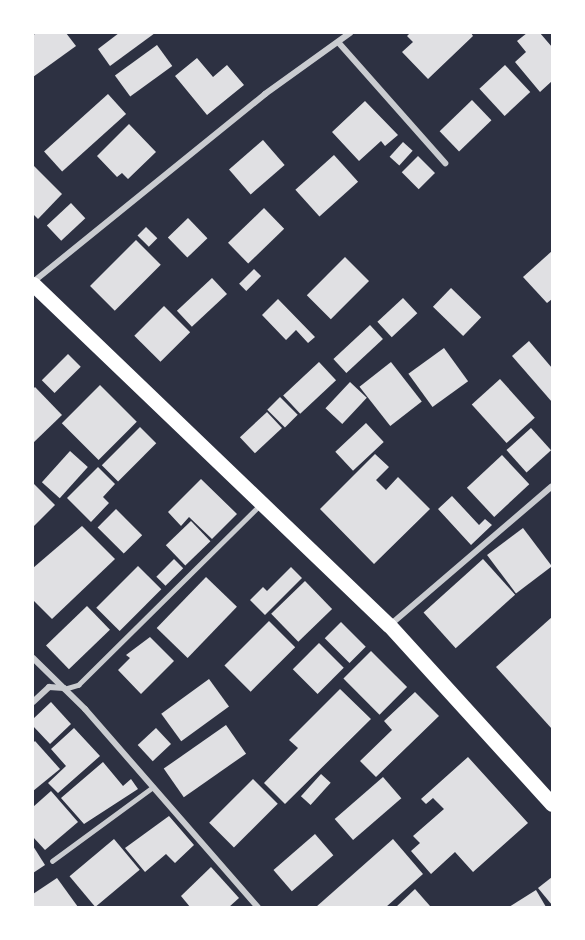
<!DOCTYPE html>
<html>
<head>
<meta charset="utf-8">
<style>
  body { margin:0 }
  #map { position:relative; width:585px; height:940px; overflow:hidden; background:#2d3142; font-family:"DM Sans",sans-serif }
  div>[style] { position:absolute }
  [style*='--x'] { left:calc(var(--x)*1px); top:calc(var(--y)*1px); width:calc(var(--w)*1px); rotate:calc(var(--a)*1deg) }
  .building>* { inset:0; background:#e0e0e3; transform-origin:0 0 }
  .service>* { height:4.5px; margin:-2.25px; padding:0 2.25px; transform-origin:2.25px; border-radius:2.25px; background:#caccd0 }
  .minor>* { height:6px; margin:-3px; padding:0 3px; transform-origin:3px; border-radius:3px; background:#caccd0 }
  .primary>* { height:15px; margin:-7.5px; padding:0 7.5px; transform-origin:7.5px; border-radius:7.5px; background:#fff }
  span { translate:-50% -50%; white-space:nowrap; text-align:center; line-height:1.15; -webkit-text-stroke:4.5px #fff; paint-order:stroke }
  .frame { position:absolute; inset:0; border:34px solid #fff; pointer-events:none }
</style>
</head>
<body>
<div id="map">
  <div class="building">
    <div style="clip-path:polygon(37px 33px,66px 33px,76px 46px,33px 77px,33px 35px)"></div>
    <div style="clip-path:polygon(119px 33px,155px 33px,110px 66px,98px 49px)"></div>
    <div style="clip-path:polygon(410px 33px,471px 33px,473px 36px,428px 79px,402px 52px,413px 42px,407px 36px)"></div>
    <div style="clip-path:polygon(527px 33px,540px 33px,552px 47px,552px 81px,540px 92px,515px 62px,526px 52px,517px 41px)"></div>
    <div style="left:157px;top:45px;width:26px;height:52px;rotate:54deg"></div>
    <div style="clip-path:polygon(197px 58px,213px 77px,227px 65px,244px 85px,207px 115px,175px 76px)"></div>
    <div style="left:505px;top:65px;width:37px;height:35px;rotate:47deg"></div>
    <div style="left:108px;top:94px;width:27px;height:86px;rotate:48deg"></div>
    <div style="left:472px;top:100px;width:28px;height:45px;rotate:46deg"></div>
    <div style="clip-path:polygon(365px 101px,398px 135px,385px 146px,381px 141px,359px 161px,332px 132px)"></div>
    <div style="clip-path:polygon(129px 124px,156px 152px,128px 179px,122px 173px,117px 177px,97px 156px)"></div>
    <div style="left:263px;top:140px;width:33px;height:45px;rotate:49deg"></div>
    <div style="left:403px;top:142px;width:13px;height:20px;rotate:42deg"></div>
    <div style="left:334px;top:155px;width:36px;height:52px;rotate:48deg"></div>
    <div style="left:418px;top:156px;width:24px;height:23px;rotate:45deg"></div>
    <div style="clip-path:polygon(33px 165px,62px 194px,38px 219px,33px 214px)"></div>
    <div style="left:71px;top:203px;width:21px;height:33px;rotate:47deg"></div>
    <div style="left:264px;top:208px;width:29px;height:50px;rotate:46deg"></div>
    <div style="left:188px;top:218px;width:28px;height:28px;rotate:46deg"></div>
    <div style="left:146px;top:227px;width:16px;height:12px;rotate:45deg"></div>
    <div style="left:136px;top:240px;width:35px;height:65px;rotate:45deg"></div>
    <div style="clip-path:polygon(552px 251px,552px 299px,547px 303px,523px 277px)"></div>
    <div style="left:345px;top:257px;width:34px;height:54px;rotate:45deg"></div>
    <div style="left:254px;top:269px;width:10px;height:21px;rotate:45deg"></div>
    <div style="left:212px;top:278px;width:22px;height:48px;rotate:47deg"></div>
    <div style="left:451px;top:288px;width:42px;height:26px;rotate:44deg"></div>
    <div style="left:403px;top:298px;width:21px;height:35px;rotate:47deg"></div>
    <div style="clip-path:polygon(278px 299px,315px 337px,308px 343px,296px 330px,286px 340px,262px 315px)"></div>
    <div style="left:164px;top:306px;width:37px;height:42px;rotate:45deg"></div>
    <div style="left:370px;top:325px;width:19px;height:50px;rotate:47deg"></div>
    <div style="clip-path:polygon(529px 341px,552px 368px,552px 402px,512px 356px)"></div>
    <div style="left:444px;top:348px;width:41px;height:44px;rotate:54deg"></div>
    <div style="left:68px;top:354px;width:18px;height:37px;rotate:45deg"></div>
    <div style="left:319px;top:362px;width:25px;height:49px;rotate:47deg"></div>
    <div style="left:391px;top:362px;width:50px;height:40px;rotate:52deg"></div>
    <div style="left:500px;top:379px;width:52px;height:38px;rotate:48deg"></div>
    <div style="left:350px;top:382px;width:23px;height:36px;rotate:43deg"></div>
    <div style="left:100px;top:385px;width:52px;height:54px;rotate:45deg"></div>
    <div style="clip-path:polygon(35px 387px,62px 415px,33px 443px,33px 389px)"></div>
    <div style="left:280px;top:397px;width:25px;height:18px;rotate:45deg"></div>
    <div style="left:267px;top:412px;width:22px;height:37px;rotate:47deg"></div>
    <div style="left:366px;top:423px;width:26px;height:42px;rotate:47deg"></div>
    <div style="left:140px;top:427px;width:23px;height:54px;rotate:45deg"></div>
    <div style="left:531px;top:428px;width:30px;height:33px;rotate:48deg"></div>
    <div style="left:70px;top:451px;width:24px;height:42px;rotate:42deg"></div>
    <div style="clip-path:polygon(375px 454px,389px 467px,376px 480px,386px 490px,398px 477px,430px 509px,374px 564px,320px 509px)"></div>
    <div style="left:502px;top:455px;width:40px;height:48px;rotate:47deg"></div>
    <div style="clip-path:polygon(98px 467px,115px 484px,103px 497px,109px 503px,91px 522px,67px 498px)"></div>
    <div style="clip-path:polygon(201px 479px,237px 514px,212px 539px,189px 517px,181px 526px,168px 512px)"></div>
    <div style="clip-path:polygon(33px 483px,55px 505px,33px 527px)"></div>
    <div style="clip-path:polygon(452px 496px,479px 525px,485px 519px,492px 525px,471px 545px,438px 509px)"></div>
    <div style="left:116px;top:509px;width:37px;height:26px;rotate:45deg"></div>
    <div style="left:191px;top:521px;width:28px;height:35px;rotate:46deg"></div>
    <div style="clip-path:polygon(82px 526px,115px 559px,52px 619px,33px 600px,33px 568px)"></div>
    <div style="left:523px;top:528px;width:48px;height:45px;rotate:53deg"></div>
    <div style="left:174px;top:559px;width:13px;height:25px;rotate:45deg"></div>
    <div style="left:483px;top:559px;width:48px;height:80px;rotate:48deg"></div>
    <div style="left:138px;top:566px;width:33px;height:59px;rotate:45deg"></div>
    <div style="clip-path:polygon(291px 567px,302px 578px,265px 615px,250px 600px,263px 587px,267px 591px)"></div>
    <div style="left:206px;top:577px;width:43px;height:71px;rotate:44deg"></div>
    <div style="left:305px;top:581px;width:39px;height:47px;rotate:46deg"></div>
    <div style="left:87px;top:606px;width:33px;height:57px;rotate:46deg"></div>
    <div style="clip-path:polygon(552px 617px,552px 729px,496px 667px)"></div>
    <div style="left:269px;top:621px;width:37px;height:63px;rotate:45deg"></div>
    <div style="left:341px;top:622px;width:35px;height:23px;rotate:45deg"></div>
    <div style="clip-path:polygon(150px 637px,174px 661px,141px 694px,118px 670px,130px 658px,126px 655px)"></div>
    <div style="left:319px;top:643px;width:35px;height:37px;rotate:45deg"></div>
    <div style="left:371px;top:651px;width:51px;height:39px;rotate:45deg"></div>
    <div style="left:209px;top:679px;width:34px;height:59px;rotate:54deg"></div>
    <div style="clip-path:polygon(340px 689px,371px 719px,285px 804px,264px 783px,298px 748px,289px 740px)"></div>
    <div style="clip-path:polygon(415px 692px,439px 716px,376px 777px,360px 761px,392px 730px,384px 721px)"></div>
    <div style="clip-path:polygon(51px 702px,71px 724px,50px 744px,33px 726px,33px 719px)"></div>
    <div style="left:226px;top:725px;width:35px;height:76px;rotate:55deg"></div>
    <div style="clip-path:polygon(74px 728px,100px 756px,58px 793px,48px 783px,66px 766px,51px 749px)"></div>
    <div style="left:156px;top:728px;width:22px;height:25px;rotate:47deg"></div>
    <div style="clip-path:polygon(35px 741px,60px 769px,33px 791px,33px 743px)"></div>
    <div style="clip-path:polygon(468px 757px,528px 823px,473px 872px,455px 852px,431px 874px,411px 851px,420px 843px,413px 836px,444px 809px,433px 798px,426px 804px,421px 799px)"></div>
    <div style="clip-path:polygon(103px 762px,123px 786px,131px 779px,138px 789px,84px 824px,61px 798px)"></div>
    <div style="left:321px;top:774px;width:13px;height:30px;rotate:42deg"></div>
    <div style="left:383px;top:777px;width:28px;height:64px;rotate:49deg"></div>
    <div style="left:253px;top:779px;width:35px;height:62px;rotate:45deg"></div>
    <div style="clip-path:polygon(51px 791px,78px 822px,45px 850px,33px 837px,33px 807px)"></div>
    <div style="clip-path:polygon(169px 816px,194px 845px,175px 863px,166px 854px,145px 872px,125px 848px)"></div>
    <div style="left:315px;top:834px;width:28px;height:55px;rotate:49deg"></div>
    <div style="left:114px;top:839px;width:40px;height:58px;rotate:50deg"></div>
    <div style="clip-path:polygon(393px 839px,423px 874px,386px 907px,316px 907px)"></div>
    <div style="clip-path:polygon(33px 846px,45px 865px,33px 873px)"></div>
    <div style="clip-path:polygon(211px 867px,239px 898px,229px 907px,190px 907px,181px 896px)"></div>
    <div style="clip-path:polygon(552px 877px,552px 905px,538px 888px)"></div>
    <div style="clip-path:polygon(57px 878px,78px 907px,33px 907px,33px 894px)"></div>
    <div style="clip-path:polygon(415px 889px,430px 906px,396px 907px)"></div>
    <div style="clip-path:polygon(536px 890px,546px 907px,509px 907px)"></div>
  </div>
  <div class="service">
    <div style="--x:64;--y:689;--w:15;--a:-16"></div>
    <div style="--x:78;--y:685;--w:256;--a:-44.7"></div>
    <div style="--x:52;--y:861;--w:125;--a:-36.2"></div>
  </div>
  <div class="minor">
    <div style="--x:338;--y:42;--w:162;--a:48.5"></div>
    <div style="--x:33;--y:282;--w:299;--a:-39"></div>
    <div style="--x:265;--y:94;--w:105;--a:-35.7"></div>
    <div style="--x:390;--y:625;--w:213;--a:-40.6"></div>
    <div style="--x:33;--y:658;--w:73;--a:44.4"></div>
    <div style="--x:85;--y:709;--w:263;--a:48.9"></div>
    <div style="--x:33;--y:702;--w:22;--a:-43"></div>
    <div style="--x:49;--y:687;--w:15;--a:4"></div>
  </div>
  <div class="primary">
    <div style="--x:33;--y:284;--w:493;--a:43.8"></div>
    <div style="--x:389;--y:625;--w:242;--a:47.7"></div>
  </div>
  <div class="frame"></div>
</div>
</body>
</html>
